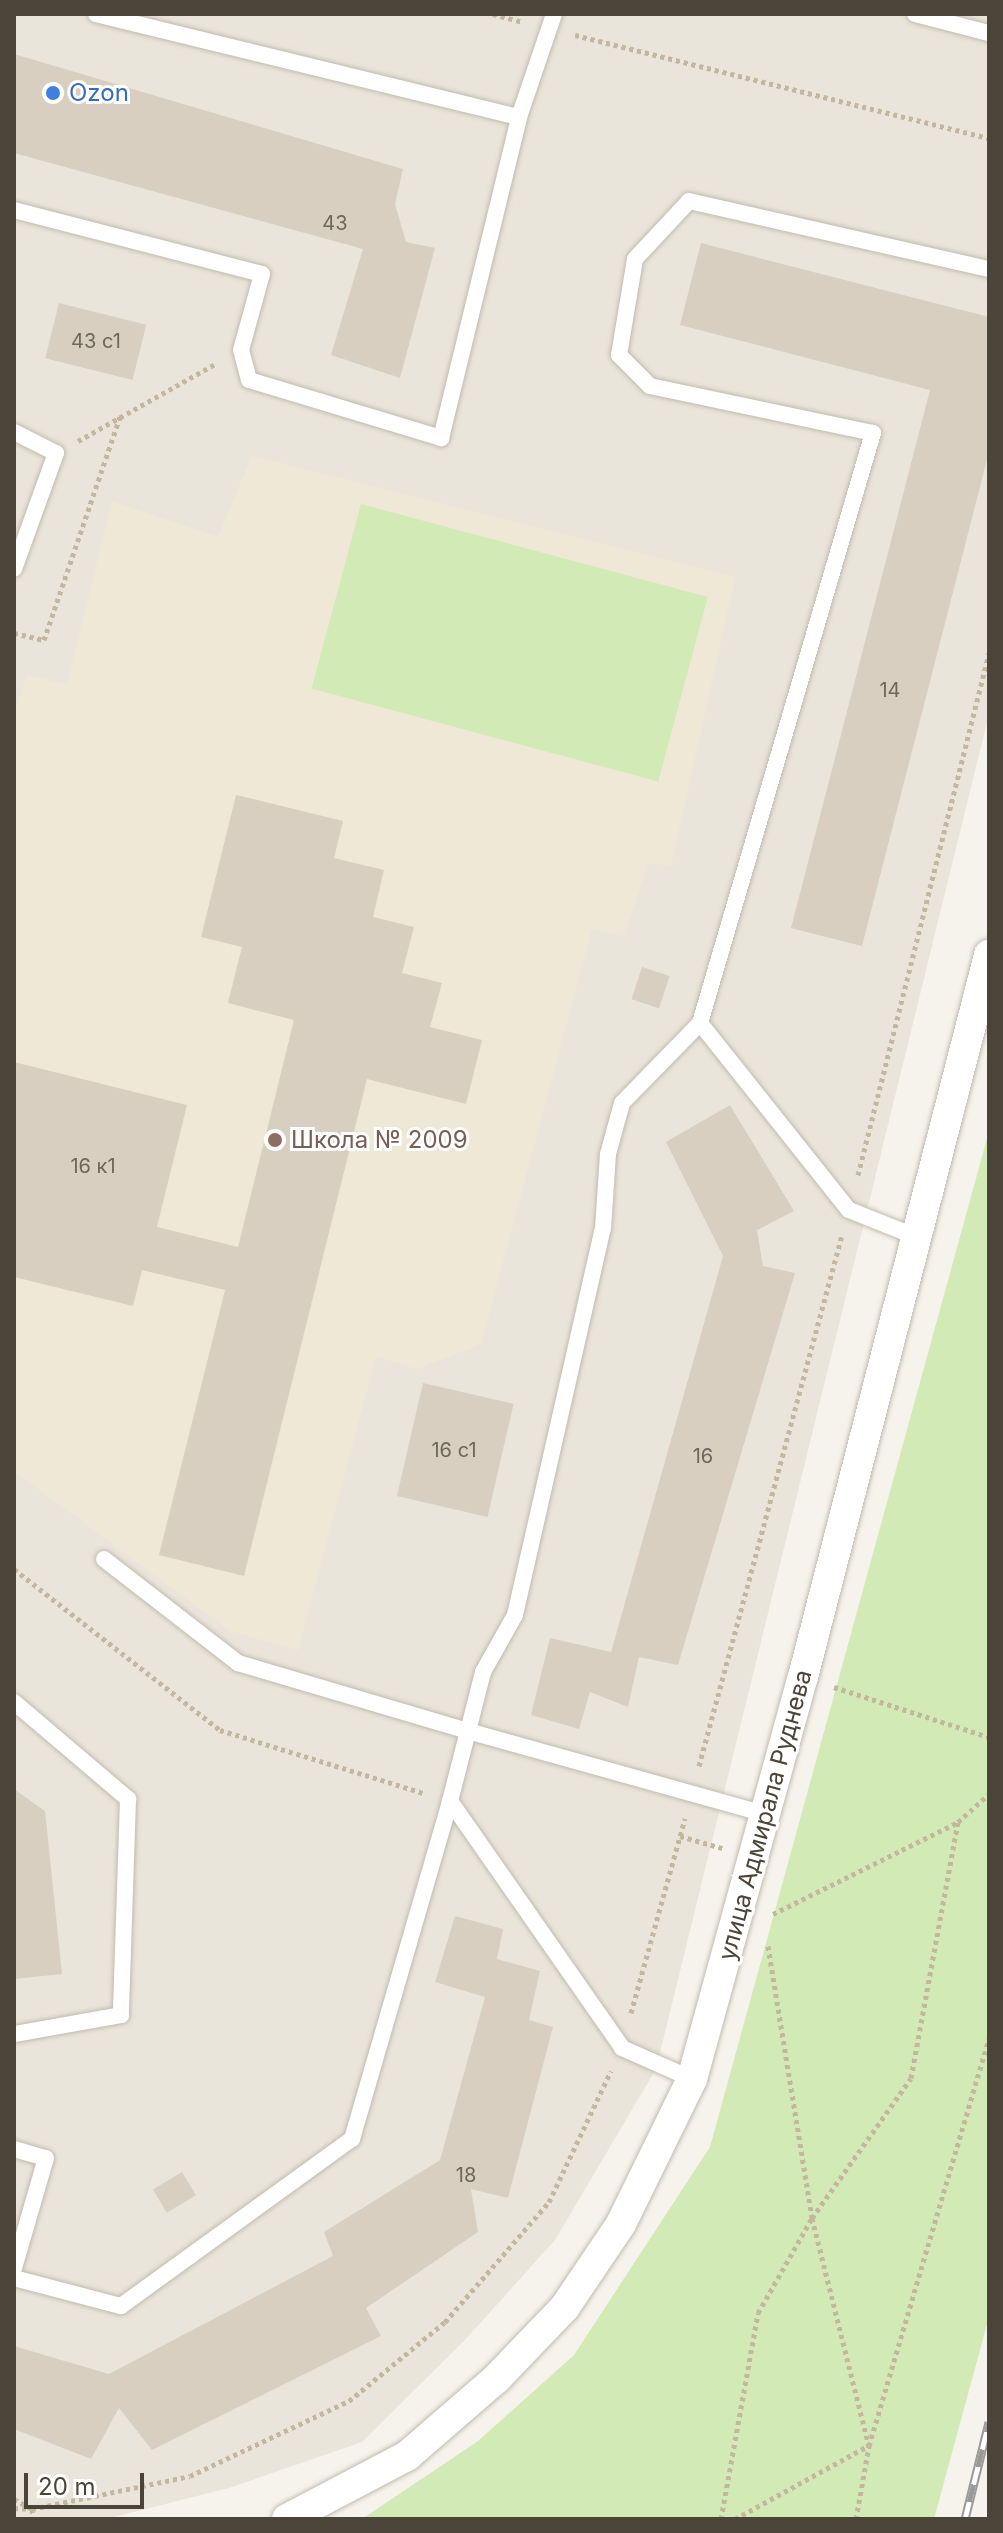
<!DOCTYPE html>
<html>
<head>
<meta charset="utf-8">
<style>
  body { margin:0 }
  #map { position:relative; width:1003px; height:2533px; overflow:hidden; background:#f6f3ec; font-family:Inter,sans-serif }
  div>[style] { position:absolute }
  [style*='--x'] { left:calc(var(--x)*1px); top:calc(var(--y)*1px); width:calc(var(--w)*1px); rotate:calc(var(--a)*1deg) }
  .residential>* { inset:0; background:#eae5da }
  .education>* { inset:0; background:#efe8d6 }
  .green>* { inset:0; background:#d2eab5; transform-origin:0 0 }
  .building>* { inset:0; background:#d8cfc1; transform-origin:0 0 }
  .path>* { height:5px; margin-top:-2.5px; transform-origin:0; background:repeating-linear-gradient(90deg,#c4b79f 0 4px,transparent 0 8px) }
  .roads { filter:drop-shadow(0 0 2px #c2bbae) drop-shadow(0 0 2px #c2bbae) }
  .service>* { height:16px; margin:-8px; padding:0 8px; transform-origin:8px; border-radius:8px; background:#fff }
  .minor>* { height:30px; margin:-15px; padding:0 15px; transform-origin:15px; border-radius:15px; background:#fff }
  .rail>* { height:9px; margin-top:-4.5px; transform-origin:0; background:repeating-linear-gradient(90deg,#fff 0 18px,#9a9a9a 0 36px); box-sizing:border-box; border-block:2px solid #9a9a9a }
  .dots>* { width:22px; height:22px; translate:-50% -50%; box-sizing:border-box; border:4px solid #fff; border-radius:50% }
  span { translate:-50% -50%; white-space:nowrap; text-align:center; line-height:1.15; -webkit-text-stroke:6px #fff; paint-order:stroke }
  .number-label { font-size:20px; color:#6e675b }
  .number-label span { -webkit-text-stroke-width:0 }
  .shop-label { font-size:24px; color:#366cbe }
  .left { translate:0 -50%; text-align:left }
  .education-label { font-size:24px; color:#785e54 }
  .street-label { font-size:24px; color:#4b4439 }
  .frame { position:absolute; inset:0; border:16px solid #4b4439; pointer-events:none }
  .scale { position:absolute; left:24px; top:2473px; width:120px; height:36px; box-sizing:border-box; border:4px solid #4b4439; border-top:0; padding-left:10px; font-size:24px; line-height:28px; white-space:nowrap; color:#4b4439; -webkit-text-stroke:6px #fff; paint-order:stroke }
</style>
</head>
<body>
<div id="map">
  <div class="residential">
    <div style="clip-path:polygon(14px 14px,989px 14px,989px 714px,656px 2069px,555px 2240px,464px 2341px,362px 2442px,229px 2488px,106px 2519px,14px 2519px)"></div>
  </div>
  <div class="education">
    <div style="clip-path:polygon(252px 456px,735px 577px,671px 866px,648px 863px,624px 936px,592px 929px,481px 1344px,417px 1369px,376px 1356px,298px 1650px,230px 1631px,14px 1471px,14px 715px,27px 675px,67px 685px,112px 501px,218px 537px)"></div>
  </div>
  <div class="green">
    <div style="left:361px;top:504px;width:359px;height:191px;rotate:15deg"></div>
    <div style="clip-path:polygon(989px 1131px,989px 2317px,934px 2519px,362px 2519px,478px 2441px,574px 2355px,710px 2147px)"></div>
  </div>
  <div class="building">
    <div style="clip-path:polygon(14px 54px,403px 169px,395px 204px,406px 242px,435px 248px,400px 378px,331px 355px,363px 249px,14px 153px)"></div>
    <div style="clip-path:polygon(701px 243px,989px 317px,989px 452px,862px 946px,791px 928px,930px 390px,680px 325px)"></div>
    <div style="left:59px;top:303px;width:90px;height:57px;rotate:14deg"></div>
    <div style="clip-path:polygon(236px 795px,343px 821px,334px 858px,384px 870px,373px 917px,414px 927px,402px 973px,442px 983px,430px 1027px,482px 1040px,466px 1104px,367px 1079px,244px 1576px,159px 1555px,225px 1290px,142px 1270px,133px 1306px,14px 1277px,14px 1062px,187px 1105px,157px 1227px,238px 1247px,294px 1020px,228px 1003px,242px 947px,201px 937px)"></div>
    <div style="left:642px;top:967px;width:29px;height:34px;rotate:18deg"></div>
    <div style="clip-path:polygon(730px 1105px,794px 1211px,757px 1230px,763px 1266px,795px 1273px,678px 1665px,639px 1657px,628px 1707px,590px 1692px,579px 1729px,531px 1715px,550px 1638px,611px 1652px,723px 1256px,666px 1142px)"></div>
    <div style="left:423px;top:1383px;width:93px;height:116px;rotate:13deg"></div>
    <div style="clip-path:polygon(14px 1789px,45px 1811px,62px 1974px,14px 1979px)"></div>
    <div style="clip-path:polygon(455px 1916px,503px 1929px,497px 1959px,540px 1971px,529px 2020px,553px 2027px,508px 2198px,471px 2189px,478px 2232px,366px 2308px,381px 2336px,152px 2450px,119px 2408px,91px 2459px,14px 2429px,14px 2346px,109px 2374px,333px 2256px,324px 2232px,440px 2160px,485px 1997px,435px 1982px)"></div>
    <div style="left:182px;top:2172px;width:27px;height:34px;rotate:59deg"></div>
  </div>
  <div class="path">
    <div style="--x:493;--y:14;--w:30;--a:15"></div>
    <div style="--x:575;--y:35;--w:427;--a:14"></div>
    <div style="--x:78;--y:441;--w:157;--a:-29.3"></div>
    <div style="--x:14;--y:633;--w:31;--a:13"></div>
    <div style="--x:44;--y:640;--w:236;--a:-71.2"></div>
    <div style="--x:858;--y:1175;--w:538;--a:-75.91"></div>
    <div style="--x:14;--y:1569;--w:261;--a:38"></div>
    <div style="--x:220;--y:1730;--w:214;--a:17.2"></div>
    <div style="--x:834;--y:1687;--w:163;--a:17.9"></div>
    <div style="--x:699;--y:1766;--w:550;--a:-74.93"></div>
    <div style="--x:680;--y:1836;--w:44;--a:15.9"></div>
    <div style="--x:773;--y:1914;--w:207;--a:-26.4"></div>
    <div style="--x:768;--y:1946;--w:276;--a:80.8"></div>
    <div style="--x:812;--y:2218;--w:235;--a:76"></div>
    <div style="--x:631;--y:2013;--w:202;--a:-74.5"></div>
    <div style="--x:14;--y:2499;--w:21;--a:29"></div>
    <div style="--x:32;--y:2509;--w:10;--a:84"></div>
    <div style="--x:14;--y:2508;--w:18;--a:3"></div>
    <div style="--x:32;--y:2509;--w:161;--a:-11.8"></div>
    <div style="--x:190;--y:2476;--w:176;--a:-25.3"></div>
    <div style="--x:349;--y:2401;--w:124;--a:-39.5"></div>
    <div style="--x:445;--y:2322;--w:159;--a:-49.1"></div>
    <div style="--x:549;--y:2202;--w:145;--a:-64.7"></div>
    <div style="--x:721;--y:2519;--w:209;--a:-79.8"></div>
    <div style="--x:758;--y:2313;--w:109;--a:-60.4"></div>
    <div style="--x:812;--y:2218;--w:171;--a:-54.7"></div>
    <div style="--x:911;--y:2078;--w:260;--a:-79.6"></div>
    <div style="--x:958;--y:1822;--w:42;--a:-42.1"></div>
    <div style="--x:735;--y:2519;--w:152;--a:-28.8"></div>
    <div style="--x:856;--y:2519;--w:74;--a:-79.9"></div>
    <div style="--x:869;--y:2446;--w:426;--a:-73.6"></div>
  </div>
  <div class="roads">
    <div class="service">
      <div style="--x:96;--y:14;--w:435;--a:13.7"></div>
      <div style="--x:915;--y:14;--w:76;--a:14.4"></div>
      <div style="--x:14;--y:210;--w:256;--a:14.5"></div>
      <div style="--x:262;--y:274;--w:79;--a:105.4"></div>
      <div style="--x:241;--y:350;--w:31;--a:75"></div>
      <div style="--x:249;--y:380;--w:201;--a:16.8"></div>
      <div style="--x:441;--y:438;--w:330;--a:-76.3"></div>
      <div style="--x:519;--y:117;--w:109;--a:-71.2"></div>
      <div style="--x:14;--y:432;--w:47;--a:26.6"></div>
      <div style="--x:56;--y:453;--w:123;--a:109.9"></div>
      <div style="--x:700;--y:1023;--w:615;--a:-73.66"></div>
      <div style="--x:873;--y:433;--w:228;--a:-168.1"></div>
      <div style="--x:650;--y:386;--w:44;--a:-135"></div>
      <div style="--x:619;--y:355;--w:97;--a:-80.5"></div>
      <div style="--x:635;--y:259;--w:79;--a:-47"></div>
      <div style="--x:689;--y:201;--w:308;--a:12.8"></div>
      <div style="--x:104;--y:1559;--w:170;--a:37.8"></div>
      <div style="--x:238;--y:1663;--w:240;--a:16.5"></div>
      <div style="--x:468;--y:1731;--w:72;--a:104.4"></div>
      <div style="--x:450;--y:1801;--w:301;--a:55.1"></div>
      <div style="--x:622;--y:2048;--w:77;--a:23.9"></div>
      <div style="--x:14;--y:1702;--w:150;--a:40.4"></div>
      <div style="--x:128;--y:1799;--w:216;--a:91.9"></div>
      <div style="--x:121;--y:2015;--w:109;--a:169.9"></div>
      <div style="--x:765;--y:1814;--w:308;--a:-164.4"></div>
      <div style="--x:468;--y:1731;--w:61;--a:-75.7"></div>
      <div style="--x:483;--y:1672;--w:65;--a:-60.7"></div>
      <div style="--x:515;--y:1615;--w:396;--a:-77.2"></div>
      <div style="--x:603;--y:1229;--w:75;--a:-86.2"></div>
      <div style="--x:608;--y:1154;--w:53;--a:-74.6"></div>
      <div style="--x:622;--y:1103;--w:112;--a:-45.7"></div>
      <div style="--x:700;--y:1023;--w:239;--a:51.5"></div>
      <div style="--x:849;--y:1210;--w:73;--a:21.7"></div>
      <div style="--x:14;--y:2149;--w:33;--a:16"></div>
      <div style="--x:46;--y:2158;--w:115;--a:106.2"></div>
      <div style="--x:14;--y:2278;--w:111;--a:14.7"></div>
      <div style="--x:121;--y:2306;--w:285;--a:-35.9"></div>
      <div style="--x:352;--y:2139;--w:352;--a:-73.8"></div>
    </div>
    <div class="minor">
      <div style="--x:287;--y:2519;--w:136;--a:-27.7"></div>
      <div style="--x:407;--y:2456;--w:118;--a:-40.9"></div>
      <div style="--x:496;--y:2379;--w:100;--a:-46.2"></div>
      <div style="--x:565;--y:2307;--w:100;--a:-56"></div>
      <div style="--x:621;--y:2224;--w:161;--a:-63.9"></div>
      <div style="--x:692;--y:2079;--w:417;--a:-74.6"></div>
      <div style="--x:803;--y:1677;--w:746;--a:-75.55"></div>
    </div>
  </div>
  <div class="rail">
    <div style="--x:965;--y:2519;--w:100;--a:-76.1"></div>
  </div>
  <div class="dots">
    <div style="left:53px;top:93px;background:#3f7fe0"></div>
    <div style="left:275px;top:1140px;background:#8d6e63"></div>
  </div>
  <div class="number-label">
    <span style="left:335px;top:223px">43</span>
    <span style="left:96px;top:341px">43 с1</span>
    <span style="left:890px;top:690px">14</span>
    <span style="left:93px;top:1166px">16 к1</span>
    <span style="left:454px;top:1450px">16 с1</span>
    <span style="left:703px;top:1456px">16</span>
    <span style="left:466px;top:2175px">18</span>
  </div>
  <div class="shop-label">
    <span class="left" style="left:69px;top:93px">Ozon</span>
  </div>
  <div class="education-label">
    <span class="left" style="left:291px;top:1140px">Школа № 2009</span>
  </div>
  <div class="street-label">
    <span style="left:765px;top:1815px;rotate:-75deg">улица Адмирала Руднева</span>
  </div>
  <div class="frame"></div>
  <div class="scale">20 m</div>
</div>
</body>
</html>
